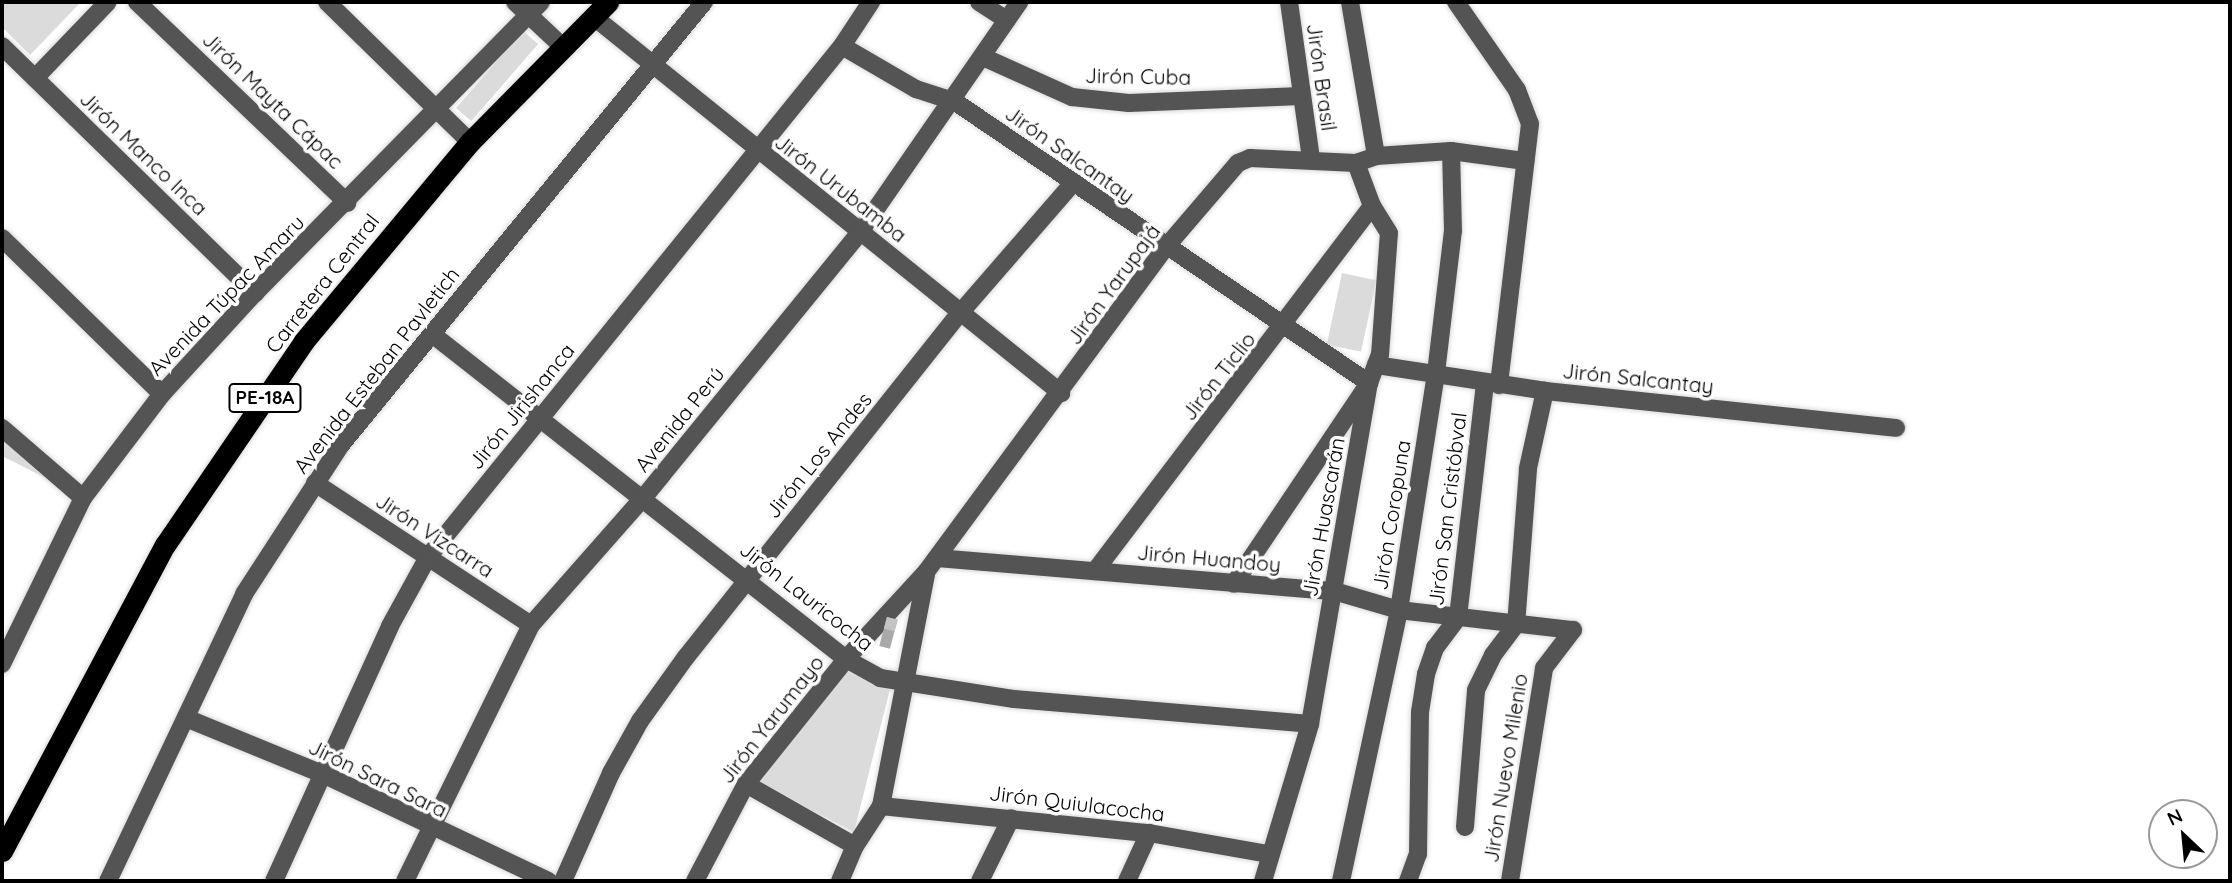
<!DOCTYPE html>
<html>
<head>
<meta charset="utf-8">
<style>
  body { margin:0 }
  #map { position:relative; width:2232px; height:883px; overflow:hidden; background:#fff; font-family:Quicksand,sans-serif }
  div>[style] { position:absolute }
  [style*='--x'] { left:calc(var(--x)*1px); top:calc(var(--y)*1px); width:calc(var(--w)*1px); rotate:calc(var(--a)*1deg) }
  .green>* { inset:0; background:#dbdbdb; transform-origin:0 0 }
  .roads { filter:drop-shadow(0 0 2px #dbdbdb) drop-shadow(0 0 2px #dbdbdb) }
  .minor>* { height:18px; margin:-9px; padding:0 9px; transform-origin:9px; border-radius:9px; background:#545454 }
  .highway>* { height:21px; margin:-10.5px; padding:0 10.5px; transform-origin:10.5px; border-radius:10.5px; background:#000 }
  .wall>* { inset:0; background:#a9a9a9; transform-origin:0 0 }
  .building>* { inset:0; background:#c4c4c4; transform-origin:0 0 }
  span { translate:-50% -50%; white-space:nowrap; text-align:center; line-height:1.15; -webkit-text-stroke:7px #fff; paint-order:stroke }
  .shield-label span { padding:2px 5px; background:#fff; border:2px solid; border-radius:5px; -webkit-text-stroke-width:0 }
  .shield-label { font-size:19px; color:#000; font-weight:700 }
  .street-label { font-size:21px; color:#000 }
  .frame { position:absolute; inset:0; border:4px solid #000; pointer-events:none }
  .north { position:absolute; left:2148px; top:799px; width:70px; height:70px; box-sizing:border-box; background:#fff; border:2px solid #999; border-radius:50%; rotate:334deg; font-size:19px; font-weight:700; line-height:28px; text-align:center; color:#000 }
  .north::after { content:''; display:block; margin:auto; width:24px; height:32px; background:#000; clip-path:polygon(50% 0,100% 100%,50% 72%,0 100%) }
</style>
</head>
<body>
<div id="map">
  <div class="green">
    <div style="clip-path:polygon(2px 2px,81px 2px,30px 55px,2px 27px)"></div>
    <div style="left:523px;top:31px;width:20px;height:102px;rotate:41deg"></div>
    <div style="left:1342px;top:273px;width:35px;height:73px;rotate:12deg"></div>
    <div style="clip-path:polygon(2px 433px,68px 489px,2px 456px)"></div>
    <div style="clip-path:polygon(846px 671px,890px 689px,854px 832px,759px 783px)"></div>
  </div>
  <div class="roads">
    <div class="minor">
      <div style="--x:137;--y:2;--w:291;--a:43.7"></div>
      <div style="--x:327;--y:2;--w:200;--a:44.4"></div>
      <div style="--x:515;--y:2;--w:67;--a:43.2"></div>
      <div style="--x:979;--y:2;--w:33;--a:33"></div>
      <div style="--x:1289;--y:2;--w:158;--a:82"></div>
      <div style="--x:1350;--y:2;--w:156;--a:80.4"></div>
      <div style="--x:1456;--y:2;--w:107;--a:55.3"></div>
      <div style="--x:1517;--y:90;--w:36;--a:69"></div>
      <div style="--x:1530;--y:124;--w:263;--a:96.8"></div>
      <div style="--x:594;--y:17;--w:600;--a:38.84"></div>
      <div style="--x:2;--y:46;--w:354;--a:44.3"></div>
      <div style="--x:842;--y:46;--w:86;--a:30.2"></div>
      <div style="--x:916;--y:89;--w:40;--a:18"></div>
      <div style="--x:954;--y:101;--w:502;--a:34.2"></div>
      <div style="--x:1369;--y:383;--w:242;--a:123.9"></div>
      <div style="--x:983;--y:57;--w:98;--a:24.2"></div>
      <div style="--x:1072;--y:97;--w:57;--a:6"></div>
      <div style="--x:1129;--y:103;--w:172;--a:-2.3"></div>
      <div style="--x:35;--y:78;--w:105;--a:-46.2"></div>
      <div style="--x:2;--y:238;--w:223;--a:44.3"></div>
      <div style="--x:432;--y:334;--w:526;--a:38.13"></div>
      <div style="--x:846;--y:659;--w:39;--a:29"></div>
      <div style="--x:880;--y:678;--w:136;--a:8.9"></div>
      <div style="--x:1014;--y:699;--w:297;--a:4.8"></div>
      <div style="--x:1376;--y:365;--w:171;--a:8.7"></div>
      <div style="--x:1545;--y:391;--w:353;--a:6"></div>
      <div style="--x:2;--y:428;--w:107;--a:40.8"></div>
      <div style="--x:315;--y:483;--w:258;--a:33.3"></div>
      <div style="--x:937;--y:558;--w:398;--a:4.8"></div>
      <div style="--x:1334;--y:591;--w:68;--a:16.3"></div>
      <div style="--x:1399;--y:610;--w:175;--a:6.6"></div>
      <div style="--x:1095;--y:571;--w:458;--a:-52.8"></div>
      <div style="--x:2;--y:664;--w:185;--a:-64"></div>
      <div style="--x:83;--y:498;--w:131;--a:-52.8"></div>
      <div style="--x:162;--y:394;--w:137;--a:-47.4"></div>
      <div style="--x:255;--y:293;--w:408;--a:-45.5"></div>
      <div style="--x:186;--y:718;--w:150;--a:22.3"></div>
      <div style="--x:325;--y:775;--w:247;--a:25.4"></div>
      <div style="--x:746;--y:784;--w:125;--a:29.6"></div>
      <div style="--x:881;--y:806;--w:269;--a:5.8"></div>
      <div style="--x:1149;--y:833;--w:121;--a:10"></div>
      <div style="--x:1465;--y:827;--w:137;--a:-85.4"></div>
      <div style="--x:1476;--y:690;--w:39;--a:-64"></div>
      <div style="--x:1493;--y:655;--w:38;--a:-53"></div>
      <div style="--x:1516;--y:625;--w:157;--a:-85.6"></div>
      <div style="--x:1528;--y:468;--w:79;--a:-77.6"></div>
      <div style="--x:108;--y:881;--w:318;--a:-64.6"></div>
      <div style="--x:244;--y:594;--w:176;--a:-57"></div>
      <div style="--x:340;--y:446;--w:574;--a:-50.65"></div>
      <div style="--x:274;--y:881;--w:280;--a:-65.5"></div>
      <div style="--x:390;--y:626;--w:79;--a:-61.2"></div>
      <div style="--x:428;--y:557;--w:658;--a:-50.99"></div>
      <div style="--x:842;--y:46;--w:53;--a:-56.6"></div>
      <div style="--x:405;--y:881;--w:285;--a:-63.8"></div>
      <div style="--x:531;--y:625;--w:171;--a:-48.6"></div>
      <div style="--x:644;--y:497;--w:342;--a:-50.8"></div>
      <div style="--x:860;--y:232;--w:280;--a:-55.3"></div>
      <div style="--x:563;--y:881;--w:118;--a:-66"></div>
      <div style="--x:611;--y:773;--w:60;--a:-60.9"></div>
      <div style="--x:640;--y:721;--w:79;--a:-54.3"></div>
      <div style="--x:686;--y:657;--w:440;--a:-51.5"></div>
      <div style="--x:960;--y:313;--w:172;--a:-49"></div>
      <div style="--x:695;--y:881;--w:110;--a:-62.3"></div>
      <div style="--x:746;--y:784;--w:160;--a:-51.3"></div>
      <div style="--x:846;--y:659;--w:118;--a:-47.4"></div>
      <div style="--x:926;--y:572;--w:404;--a:-53.6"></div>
      <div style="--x:1166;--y:247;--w:111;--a:-49.4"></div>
      <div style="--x:1238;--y:163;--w:13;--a:-23"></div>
      <div style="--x:1250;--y:158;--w:106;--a:2.7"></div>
      <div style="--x:1356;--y:163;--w:21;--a:-19"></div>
      <div style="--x:1376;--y:156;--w:75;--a:-3.8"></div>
      <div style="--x:1451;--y:151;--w:75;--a:7.7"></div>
      <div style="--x:840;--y:881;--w:38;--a:-67"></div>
      <div style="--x:855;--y:846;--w:48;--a:-57"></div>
      <div style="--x:881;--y:806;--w:236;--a:-79"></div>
      <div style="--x:980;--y:881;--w:70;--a:-63.8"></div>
      <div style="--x:1127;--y:881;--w:53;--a:-65.4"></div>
      <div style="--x:1263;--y:881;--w:164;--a:-73.3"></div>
      <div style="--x:1310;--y:724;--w:346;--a:-80.2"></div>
      <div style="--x:1369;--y:383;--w:30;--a:-69"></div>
      <div style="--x:1380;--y:355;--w:122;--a:-85.8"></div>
      <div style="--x:1389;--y:233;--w:32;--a:-122"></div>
      <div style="--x:1372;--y:206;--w:46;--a:-110.4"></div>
      <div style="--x:1341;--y:881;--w:277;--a:-77.9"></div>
      <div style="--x:1399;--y:610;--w:240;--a:-81.1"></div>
      <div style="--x:1436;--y:373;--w:143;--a:-83.2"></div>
      <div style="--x:1453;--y:231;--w:80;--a:-91.4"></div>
      <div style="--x:1408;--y:881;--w:29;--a:-70"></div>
      <div style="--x:1418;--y:854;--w:142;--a:-89.2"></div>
      <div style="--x:1420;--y:712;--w:38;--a:-81"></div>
      <div style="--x:1426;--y:674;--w:28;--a:-71"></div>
      <div style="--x:1435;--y:648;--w:39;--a:-53"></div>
      <div style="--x:1458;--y:617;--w:236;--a:-83.4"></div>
      <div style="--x:1510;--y:881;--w:216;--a:-80.9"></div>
      <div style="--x:1544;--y:668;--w:48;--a:-52.7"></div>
    </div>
    <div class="highway">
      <div style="--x:2;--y:851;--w:347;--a:-62"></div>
      <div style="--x:165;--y:545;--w:247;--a:-55.7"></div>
      <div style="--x:304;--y:341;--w:259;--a:-50.2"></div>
      <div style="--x:470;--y:142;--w:197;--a:-45.4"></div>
    </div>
  </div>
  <div class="wall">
    <div style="left:887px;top:617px;width:11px;height:30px;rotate:15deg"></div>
  </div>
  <div class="building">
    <div style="left:887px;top:617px;width:11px;height:12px;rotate:15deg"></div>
  </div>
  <div class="shield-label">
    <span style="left:265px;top:398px">PE-18A</span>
  </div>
  <div class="street-label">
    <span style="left:1138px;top:76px;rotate:1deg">Jirón Cuba</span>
    <span style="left:1322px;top:77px;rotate:82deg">Jirón Brasil</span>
    <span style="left:273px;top:100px;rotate:44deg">Jirón Mayta Cápac</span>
    <span style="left:144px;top:153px;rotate:44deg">Jirón Manco Inca</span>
    <span style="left:1070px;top:154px;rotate:35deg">Jirón Salcantay</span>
    <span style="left:841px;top:188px;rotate:38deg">Jirón Urubamba</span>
    <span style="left:322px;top:283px;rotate:-52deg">Carretera Central</span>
    <span style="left:1113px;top:284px;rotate:-54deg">Jirón Yarupajá</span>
    <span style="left:226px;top:295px;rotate:-46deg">Avenida Túpac Amaru</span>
    <span style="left:376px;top:370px;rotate:-52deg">Avenida Esteban Pavletich</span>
    <span style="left:1218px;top:376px;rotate:-52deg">Jirón Ticlio</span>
    <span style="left:1638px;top:378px;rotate:6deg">Jirón Salcantay</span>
    <span style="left:521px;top:406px;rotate:-51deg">Jirón Jirishanca</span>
    <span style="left:679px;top:419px;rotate:-51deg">Avenida Perú</span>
    <span style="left:818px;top:455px;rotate:-51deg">Jirón Los Andes</span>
    <span style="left:1447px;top:509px;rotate:-83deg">Jirón San Cristóbval</span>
    <span style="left:1391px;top:515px;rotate:-81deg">Jirón Coropuna</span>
    <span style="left:1323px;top:517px;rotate:-80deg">Jirón Huascarán</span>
    <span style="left:435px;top:535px;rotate:33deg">Jirón Vizcarra</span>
    <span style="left:1209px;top:558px;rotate:5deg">Jirón Huandoy</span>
    <span style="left:807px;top:596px;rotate:38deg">Jirón Lauricocha</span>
    <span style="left:771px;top:719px;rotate:-52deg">Jirón Yarumayo</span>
    <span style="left:1505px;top:768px;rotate:-81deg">Jirón Nuevo Milenio</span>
    <span style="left:378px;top:778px;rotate:26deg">Jirón Sara Sara</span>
    <span style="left:1077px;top:803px;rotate:7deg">Jirón Quiulacocha</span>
  </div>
  <div class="frame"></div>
  <div class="north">N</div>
</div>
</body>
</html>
